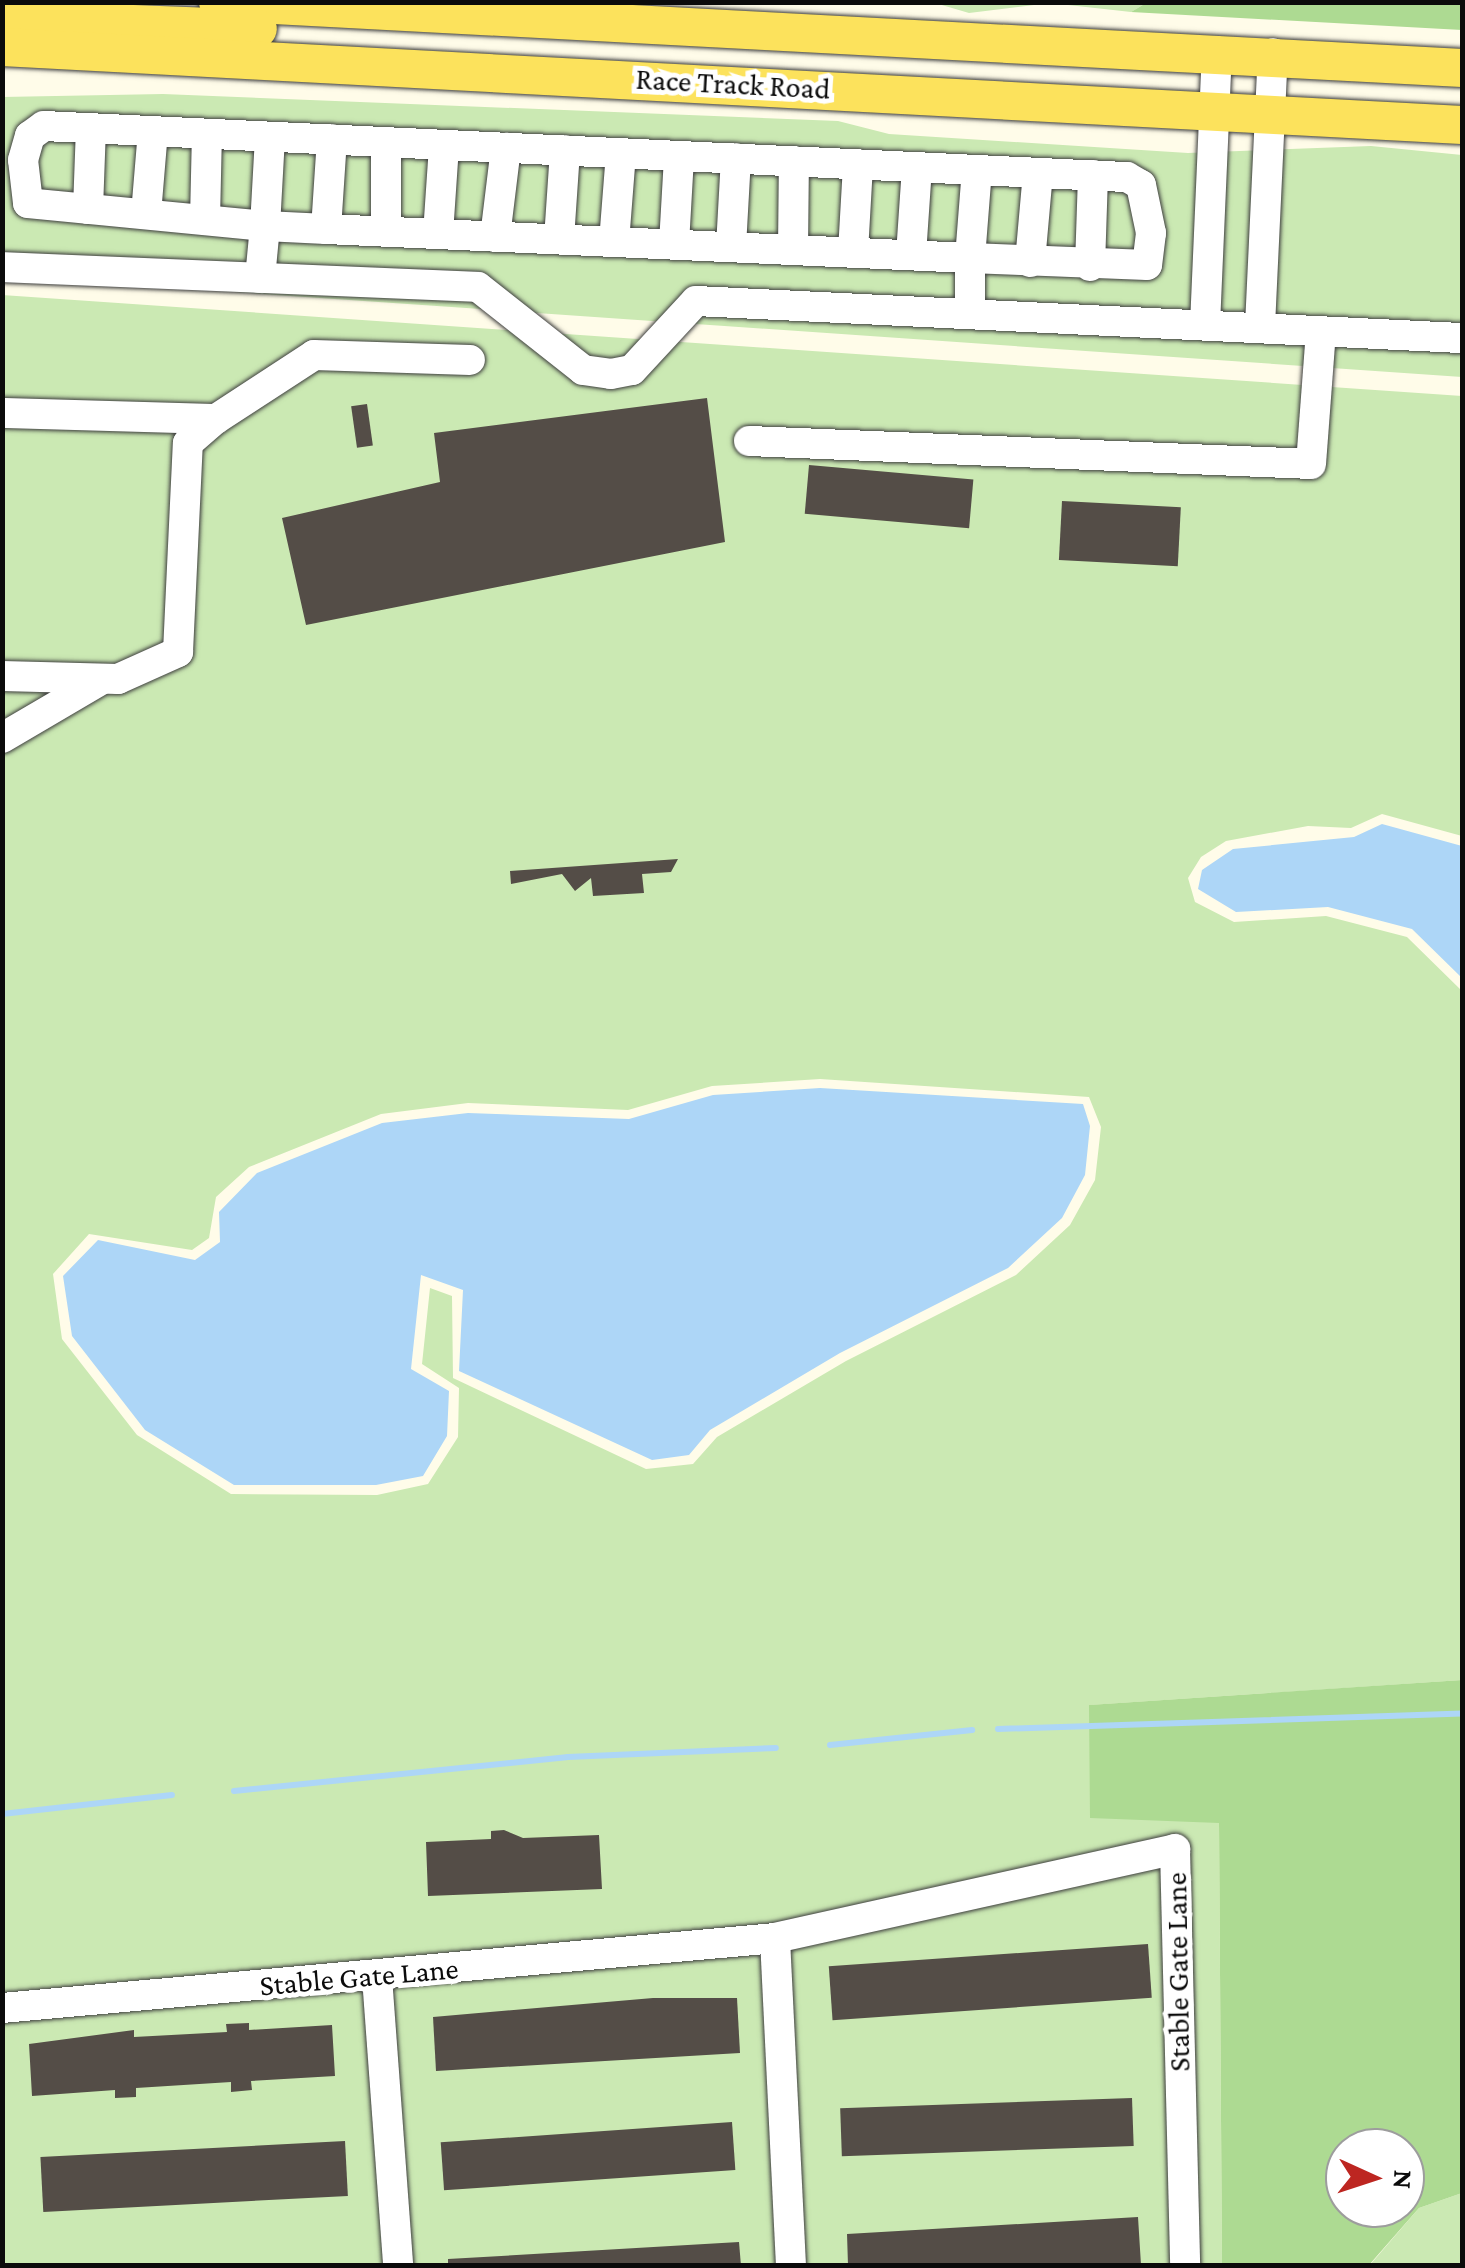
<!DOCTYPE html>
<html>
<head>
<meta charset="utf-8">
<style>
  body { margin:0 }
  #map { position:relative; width:1465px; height:2268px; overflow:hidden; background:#fffce9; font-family:"Crimson Pro",serif }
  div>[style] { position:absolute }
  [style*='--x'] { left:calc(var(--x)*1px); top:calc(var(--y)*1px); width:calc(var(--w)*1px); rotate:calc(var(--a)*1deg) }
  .green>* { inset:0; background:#cbe9b3 }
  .forest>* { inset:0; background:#adda92 }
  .water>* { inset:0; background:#add6f7 }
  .stream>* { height:6px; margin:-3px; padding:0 3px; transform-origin:3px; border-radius:3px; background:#add6f7 }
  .building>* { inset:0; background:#544d47; transform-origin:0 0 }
  .roads { filter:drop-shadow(0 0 2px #3e3e3e) drop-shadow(0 0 2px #3e3e3e) }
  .minor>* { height:30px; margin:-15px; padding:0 15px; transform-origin:15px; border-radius:15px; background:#fff }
  .major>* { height:38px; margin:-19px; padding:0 19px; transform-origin:19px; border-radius:19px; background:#fce25c }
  span { translate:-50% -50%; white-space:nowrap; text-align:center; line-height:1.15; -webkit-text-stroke:10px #fff; paint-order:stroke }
  .street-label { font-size:30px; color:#0b0b0b }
  .frame { position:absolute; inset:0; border:5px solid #0b0b0b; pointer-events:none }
  .north { position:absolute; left:1325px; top:2128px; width:100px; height:100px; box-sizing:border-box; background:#fff; border:2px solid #9d9d9d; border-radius:50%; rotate:93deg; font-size:28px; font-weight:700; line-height:40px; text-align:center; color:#0b0b0b }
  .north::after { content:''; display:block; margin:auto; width:35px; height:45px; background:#bd2621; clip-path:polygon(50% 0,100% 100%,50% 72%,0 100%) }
</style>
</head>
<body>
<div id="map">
  <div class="green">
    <div style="clip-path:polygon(935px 3px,1146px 3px,1131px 12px,1050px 3px,969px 13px)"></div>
    <div style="clip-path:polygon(163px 94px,838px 121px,889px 134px,1188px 153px,1371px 146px,1462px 155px,1462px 377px,3px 276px,2px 97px)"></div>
    <div style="clip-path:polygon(evenodd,2px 295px,1462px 396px,1462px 836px,1382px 814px,1351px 828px,1308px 826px,1226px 841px,1201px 857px,1188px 878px,1195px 902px,1234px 922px,1326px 916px,1407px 937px,1462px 991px,1462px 1680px,1090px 1705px,1219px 1823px,1222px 2265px,3px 2265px,2px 295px,820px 1079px,1089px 1097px,1101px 1127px,1095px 1180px,1070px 1225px,1016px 1275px,846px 1361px,717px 1437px,693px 1464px,646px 1469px,453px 1378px,452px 1296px,430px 1288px,422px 1364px,459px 1388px,458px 1437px,428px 1484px,377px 1495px,231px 1494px,137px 1435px,62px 1339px,53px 1274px,89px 1234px,192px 1250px,209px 1238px,216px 1197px,249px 1167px,381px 1114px,468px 1103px,628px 1110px,712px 1086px,820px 1079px)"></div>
    <div style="clip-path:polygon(1462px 2193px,1462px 2265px,1369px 2266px,1419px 2208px)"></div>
  </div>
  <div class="forest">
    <div style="clip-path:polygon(1146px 3px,1462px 3px,1462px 30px,1131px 12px)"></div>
    <div style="clip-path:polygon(evenodd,1462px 1680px,1462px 2193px,1419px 2208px,1369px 2265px,1222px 2265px,1219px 1823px,1090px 1818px,1089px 1705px,1462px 1680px,1345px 2148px,1405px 2148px,1405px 2208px,1345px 2208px,1345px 2148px)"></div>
  </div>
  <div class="water">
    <div style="clip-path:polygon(1382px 824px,1462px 846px,1462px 978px,1412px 929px,1328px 907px,1236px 912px,1198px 889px,1202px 870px,1233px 849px,1354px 837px)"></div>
    <div style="clip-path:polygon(820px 1088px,1083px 1104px,1090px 1126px,1085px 1175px,1062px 1218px,1008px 1268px,840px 1353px,710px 1430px,689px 1455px,652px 1460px,459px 1371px,463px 1290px,421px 1275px,411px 1369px,449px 1391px,447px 1436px,423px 1476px,376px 1485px,234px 1485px,145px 1430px,72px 1336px,63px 1276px,98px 1240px,195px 1260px,220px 1242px,219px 1212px,257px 1173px,382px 1123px,468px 1113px,629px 1119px,713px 1095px)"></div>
  </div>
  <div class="stream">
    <div style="--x:998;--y:1729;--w:464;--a:-1.9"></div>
    <div style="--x:830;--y:1745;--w:143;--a:-6"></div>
    <div style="--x:234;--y:1791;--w:336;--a:-5.8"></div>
    <div style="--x:568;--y:1757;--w:208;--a:-2.5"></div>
    <div style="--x:2;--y:1814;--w:171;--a:-6.4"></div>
  </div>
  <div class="building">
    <div style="clip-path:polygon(707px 398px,725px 542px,306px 625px,282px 518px,440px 482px,434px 433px)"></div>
    <div style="left:367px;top:404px;width:42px;height:16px;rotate:82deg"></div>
    <div style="left:809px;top:465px;width:165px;height:49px;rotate:5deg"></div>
    <div style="left:1062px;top:501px;width:119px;height:59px;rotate:3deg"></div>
    <div style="clip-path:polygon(678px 859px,671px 872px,642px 874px,644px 893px,593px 896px,591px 878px,575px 891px,562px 874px,511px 884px,510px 871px)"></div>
    <div style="clip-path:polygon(504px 1830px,523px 1838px,599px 1835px,602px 1889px,428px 1896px,426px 1842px,491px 1839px,491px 1831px)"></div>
    <div style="left:1148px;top:1944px;width:54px;height:320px;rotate:86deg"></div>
    <div style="clip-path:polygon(653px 1998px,737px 1998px,740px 2053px,436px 2071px,433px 2017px)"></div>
    <div style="clip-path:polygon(249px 2023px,249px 2030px,332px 2025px,335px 2076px,251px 2081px,252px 2090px,231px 2092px,231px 2082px,136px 2088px,136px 2097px,115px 2098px,115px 2090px,32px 2096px,29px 2044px,134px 2030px,134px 2037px,227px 2032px,226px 2024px)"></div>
    <div style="left:1132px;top:2098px;width:48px;height:292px;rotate:88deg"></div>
    <div style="left:732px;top:2122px;width:48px;height:292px;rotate:86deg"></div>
    <div style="left:345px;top:2141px;width:55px;height:305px;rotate:87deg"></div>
    <div style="clip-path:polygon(1138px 2217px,1141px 2265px,848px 2266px,847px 2234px)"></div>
    <div style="clip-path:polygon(739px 2242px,741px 2266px,448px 2266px,448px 2259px)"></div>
  </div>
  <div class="roads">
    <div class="minor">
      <div style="--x:270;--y:137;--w:89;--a:93.2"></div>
      <div style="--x:265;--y:226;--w:61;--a:2.8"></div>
      <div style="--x:326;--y:229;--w:645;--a:2.58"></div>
      <div style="--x:970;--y:258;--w:88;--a:-85.5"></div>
      <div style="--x:88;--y:209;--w:81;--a:-87.9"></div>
      <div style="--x:146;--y:214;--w:83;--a:-85.2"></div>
      <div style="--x:205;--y:220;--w:86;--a:-88.7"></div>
      <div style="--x:326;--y:229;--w:90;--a:-86.2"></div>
      <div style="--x:386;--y:232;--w:90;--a:-90"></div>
      <div style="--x:438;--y:234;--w:89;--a:-86.1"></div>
      <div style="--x:495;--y:237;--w:90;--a:-83"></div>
      <div style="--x:559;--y:239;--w:89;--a:-86.1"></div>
      <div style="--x:614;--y:242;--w:89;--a:-85.5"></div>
      <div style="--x:674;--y:244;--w:88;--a:-86.7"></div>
      <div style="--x:731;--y:247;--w:89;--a:-86.8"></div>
      <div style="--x:793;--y:250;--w:89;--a:-89.4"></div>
      <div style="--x:853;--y:252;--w:88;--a:-86.7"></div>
      <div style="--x:911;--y:255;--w:88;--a:-86.1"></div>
      <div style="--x:1030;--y:262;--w:89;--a:-84.9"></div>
      <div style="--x:1090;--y:266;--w:91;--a:-88.1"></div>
      <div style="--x:2;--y:267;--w:476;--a:2.4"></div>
      <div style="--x:478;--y:287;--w:134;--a:38.3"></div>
      <div style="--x:583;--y:370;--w:28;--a:8"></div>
      <div style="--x:611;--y:374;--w:21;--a:-11"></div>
      <div style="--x:632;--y:370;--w:94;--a:-47.2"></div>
      <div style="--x:696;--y:301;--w:767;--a:2.77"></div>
      <div style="--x:260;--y:278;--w:52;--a:-84.5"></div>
      <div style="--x:265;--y:226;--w:238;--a:-174.5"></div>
      <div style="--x:28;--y:203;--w:43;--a:-96.6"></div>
      <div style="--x:23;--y:160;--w:25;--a:-74"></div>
      <div style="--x:30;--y:136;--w:17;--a:-36"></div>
      <div style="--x:44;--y:126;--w:1084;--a:2.7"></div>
      <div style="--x:1127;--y:177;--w:16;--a:30"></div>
      <div style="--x:1141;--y:185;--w:49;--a:78.2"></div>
      <div style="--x:1151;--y:233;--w:32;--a:97"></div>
      <div style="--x:1147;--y:265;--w:177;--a:-177.7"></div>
      <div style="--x:970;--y:258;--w:55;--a:90"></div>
      <div style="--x:1205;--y:325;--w:274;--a:-87.5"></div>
      <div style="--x:1260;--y:326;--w:273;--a:-87.3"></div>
      <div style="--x:2;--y:413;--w:214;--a:1.6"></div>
      <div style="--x:216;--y:419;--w:117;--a:-33.1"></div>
      <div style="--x:314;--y:355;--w:156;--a:1.8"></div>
      <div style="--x:749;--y:441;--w:562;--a:2.34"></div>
      <div style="--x:1311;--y:464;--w:132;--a:-85.7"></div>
      <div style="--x:2;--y:676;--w:116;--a:1.5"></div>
      <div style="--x:118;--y:679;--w:66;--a:-24.2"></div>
      <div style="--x:178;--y:652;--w:209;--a:-87.3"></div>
      <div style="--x:188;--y:443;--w:37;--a:-41"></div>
      <div style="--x:2;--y:738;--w:113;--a:-30.4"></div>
      <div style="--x:377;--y:1977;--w:290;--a:85.8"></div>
      <div style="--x:2;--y:2008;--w:776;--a:-5.17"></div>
      <div style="--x:791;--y:2266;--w:328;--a:-92.8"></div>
      <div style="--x:775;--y:1938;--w:410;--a:-12.5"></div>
      <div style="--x:1175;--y:1849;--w:417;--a:88.6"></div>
    </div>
    <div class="major">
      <div style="--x:218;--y:2;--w:1246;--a:3.04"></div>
      <div style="--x:2;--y:19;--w:256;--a:2.2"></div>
      <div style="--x:2;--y:47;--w:1462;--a:3.06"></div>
    </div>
  </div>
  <div class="street-label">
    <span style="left:733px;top:84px;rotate:3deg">Race Track Road</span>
    <span style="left:1178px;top:1972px;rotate:-91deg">Stable Gate Lane</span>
    <span style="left:359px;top:1977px;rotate:-5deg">Stable Gate Lane</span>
  </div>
  <div class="frame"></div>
  <div class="north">N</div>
</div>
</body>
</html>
